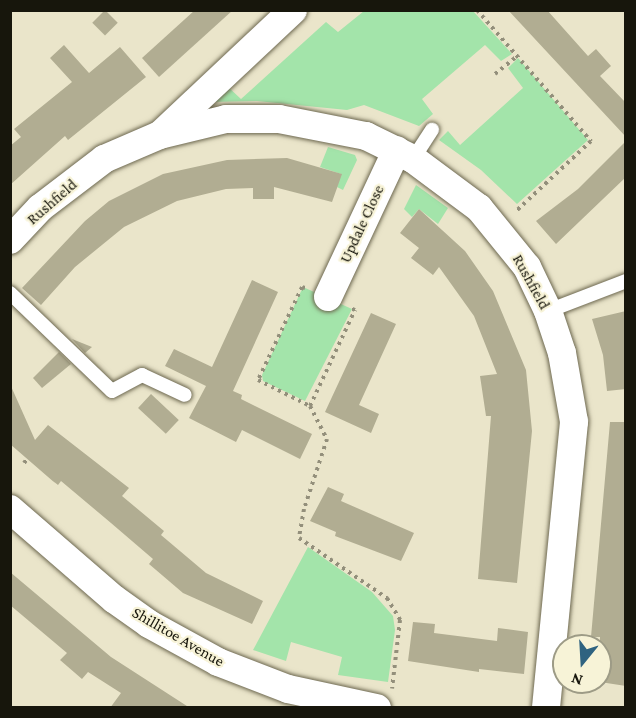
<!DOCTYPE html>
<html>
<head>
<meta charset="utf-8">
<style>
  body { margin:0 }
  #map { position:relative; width:636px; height:718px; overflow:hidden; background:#eae5ca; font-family:"Crimson Pro",serif }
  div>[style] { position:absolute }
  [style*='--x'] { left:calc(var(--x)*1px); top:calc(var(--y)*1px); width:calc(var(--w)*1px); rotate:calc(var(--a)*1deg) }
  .green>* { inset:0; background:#a3e4aa }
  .building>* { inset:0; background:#b1ad92; transform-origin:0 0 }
  .path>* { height:4px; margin-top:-2px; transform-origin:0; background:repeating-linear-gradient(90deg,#938f7b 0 3px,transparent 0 7.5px) }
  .roads { filter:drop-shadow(0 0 2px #6d6850) drop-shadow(0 0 2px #6d6850) }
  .lane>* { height:14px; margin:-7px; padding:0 7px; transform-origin:7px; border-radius:7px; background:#fff }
  .street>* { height:28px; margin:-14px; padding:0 14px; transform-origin:14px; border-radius:14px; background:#fff }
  span { translate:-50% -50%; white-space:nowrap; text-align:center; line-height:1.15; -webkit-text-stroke:4.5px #f7f3d7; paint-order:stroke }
  .street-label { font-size:16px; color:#17160c }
  .frame { position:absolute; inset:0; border:12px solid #17160c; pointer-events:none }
  .north { position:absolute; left:552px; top:634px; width:60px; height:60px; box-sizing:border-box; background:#f7f3d7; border:2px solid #9d9b86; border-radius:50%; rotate:198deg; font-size:16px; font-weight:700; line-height:24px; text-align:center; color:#17160c }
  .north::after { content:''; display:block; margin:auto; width:21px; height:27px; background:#2f6380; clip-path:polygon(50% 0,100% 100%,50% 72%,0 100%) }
</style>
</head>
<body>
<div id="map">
  <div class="green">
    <div style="clip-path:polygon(364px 11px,473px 11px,512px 54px,501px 61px,485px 45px,422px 99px,433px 114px,419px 126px,364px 105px,347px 110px,257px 101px,209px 102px,226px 85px,241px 99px,326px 22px,338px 32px)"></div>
    <div style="clip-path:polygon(518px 58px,588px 140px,517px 204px,481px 170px,439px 140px,448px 131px,460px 145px,523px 88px,508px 68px)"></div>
    <div style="clip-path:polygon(328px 147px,355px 155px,357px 160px,343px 190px,337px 187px,341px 174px,320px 167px)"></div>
    <div style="clip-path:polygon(416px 185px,448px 208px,438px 224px,419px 209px,412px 217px,404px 209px)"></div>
    <div style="clip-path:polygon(303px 287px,352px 309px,305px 401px,263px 381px,262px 375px)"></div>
    <div style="clip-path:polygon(308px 547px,372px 592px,393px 616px,395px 630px,388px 682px,338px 675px,342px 657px,291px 642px,286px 661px,253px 650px)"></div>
  </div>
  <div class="building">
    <div style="left:105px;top:10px;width:18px;height:18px;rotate:45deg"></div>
    <div style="clip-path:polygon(195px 10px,233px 10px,159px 77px,142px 58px)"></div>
    <div style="clip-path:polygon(508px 10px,547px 10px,588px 56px,596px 49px,611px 66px,600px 76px,626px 103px,626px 137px)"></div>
    <div style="clip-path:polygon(64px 45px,89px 73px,120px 47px,146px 77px,68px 140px,65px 136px,10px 185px,10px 146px,21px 137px,14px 129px,72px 82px,50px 58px)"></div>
    <div style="clip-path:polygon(626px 141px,626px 177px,556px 244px,536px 221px,578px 189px)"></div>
    <div style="clip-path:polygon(287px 158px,342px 174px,332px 202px,274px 187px,274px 199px,253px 199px,253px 188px,226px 189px,177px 201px,124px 227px,75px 267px,41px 305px,22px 288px,85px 221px,109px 201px,163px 174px,227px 160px)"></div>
    <div style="clip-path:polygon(419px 209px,465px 251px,493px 291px,526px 370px,532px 431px,517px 583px,478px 579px,491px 416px,486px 416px,480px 376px,497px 374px,474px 316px,439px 267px,433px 275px,411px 258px,419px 248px,400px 233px)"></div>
    <div style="clip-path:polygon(252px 280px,278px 292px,233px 391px,242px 395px,241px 399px,312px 434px,300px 459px,242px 430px,236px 442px,189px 418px,206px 386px,165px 366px,174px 349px,212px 367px)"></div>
    <div style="clip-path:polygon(626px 311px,626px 389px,607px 391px,603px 355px,592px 319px)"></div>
    <div style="clip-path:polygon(371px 313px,396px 324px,359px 405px,379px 414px,371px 433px,325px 412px)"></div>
    <div style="clip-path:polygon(72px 339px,92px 347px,85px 353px)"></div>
    <div style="clip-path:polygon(59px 352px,71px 364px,42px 388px,33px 378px)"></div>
    <div style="clip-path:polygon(10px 384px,35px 440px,48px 425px,129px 488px,122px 496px,164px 531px,161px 535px,206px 573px,263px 601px,252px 624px,183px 593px,149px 564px,153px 559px,111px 523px,61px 481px,58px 485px,53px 481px,55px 483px,10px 444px)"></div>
    <div style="left:151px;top:394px;width:38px;height:19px;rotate:43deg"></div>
    <div style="clip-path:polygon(610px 422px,626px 422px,626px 686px,600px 682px,600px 637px,591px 637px)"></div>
    <div style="clip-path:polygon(328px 487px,344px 494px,341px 501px,414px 533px,401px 561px,335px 536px,336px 532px,310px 521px)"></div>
    <div style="clip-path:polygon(10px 572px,111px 657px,190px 708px,110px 708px,121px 693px,88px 672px,82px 679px,60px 660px,67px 653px,10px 605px)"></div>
    <div style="clip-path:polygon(413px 622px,435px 624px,434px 633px,497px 641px,498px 628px,528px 632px,524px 674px,479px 669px,479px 672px,408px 661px)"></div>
  </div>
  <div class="path">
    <div style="--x:477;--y:10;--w:174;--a:49"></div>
    <div style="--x:591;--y:141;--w:104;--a:136.9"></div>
    <div style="--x:495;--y:74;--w:28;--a:-39"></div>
    <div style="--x:305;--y:288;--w:3;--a:-162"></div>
    <div style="--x:302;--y:287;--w:103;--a:115.3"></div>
    <div style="--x:258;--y:380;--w:58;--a:26.6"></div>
    <div style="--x:310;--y:406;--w:37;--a:63"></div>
    <div style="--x:327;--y:439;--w:74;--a:108.2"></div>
    <div style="--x:304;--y:509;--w:29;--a:100"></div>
    <div style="--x:299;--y:538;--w:107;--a:34.3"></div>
    <div style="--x:387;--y:598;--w:26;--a:59"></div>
    <div style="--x:400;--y:620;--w:69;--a:96.6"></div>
    <div style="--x:310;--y:406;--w:106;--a:-64.9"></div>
    <div style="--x:355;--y:310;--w:5;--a:-158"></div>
    <div style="--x:24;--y:463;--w:5;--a:-53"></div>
  </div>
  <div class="roads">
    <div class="lane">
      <div style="--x:413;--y:159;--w:35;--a:-57"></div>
      <div style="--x:10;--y:293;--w:141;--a:43.9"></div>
      <div style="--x:112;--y:391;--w:34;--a:-28"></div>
      <div style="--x:142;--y:375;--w:47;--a:24.9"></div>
      <div style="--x:548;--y:311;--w:84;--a:-21"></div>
    </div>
    <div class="street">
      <div style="--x:161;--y:134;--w:181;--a:-43.2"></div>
      <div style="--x:10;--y:240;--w:44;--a:-46.8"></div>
      <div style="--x:40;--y:208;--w:81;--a:-37.4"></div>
      <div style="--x:104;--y:159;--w:61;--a:-23.2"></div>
      <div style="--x:160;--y:135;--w:68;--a:-13.6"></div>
      <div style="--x:226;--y:119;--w:53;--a:0"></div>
      <div style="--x:279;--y:119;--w:89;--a:11.1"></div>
      <div style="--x:366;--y:136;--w:52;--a:26.1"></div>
      <div style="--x:413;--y:159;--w:82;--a:36.6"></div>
      <div style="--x:479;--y:208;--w:76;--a:50.9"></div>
      <div style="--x:527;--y:267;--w:49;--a:64.5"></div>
      <div style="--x:548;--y:311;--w:44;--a:71.6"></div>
      <div style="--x:562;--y:353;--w:70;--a:80.1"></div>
      <div style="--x:574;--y:422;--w:287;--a:95.6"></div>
      <div style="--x:328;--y:297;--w:162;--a:-64.9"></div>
      <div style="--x:10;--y:509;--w:138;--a:40.9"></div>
      <div style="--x:114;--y:599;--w:43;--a:35.5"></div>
      <div style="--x:149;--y:624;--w:79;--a:28.8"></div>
      <div style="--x:218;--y:662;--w:75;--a:21.1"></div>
      <div style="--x:288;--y:689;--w:91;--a:12.1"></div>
    </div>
  </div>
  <div class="street-label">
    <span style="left:52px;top:202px;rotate:-41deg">Rushfield</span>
    <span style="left:362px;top:224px;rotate:-65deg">Updale Close</span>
    <span style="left:531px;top:282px;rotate:61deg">Rushfield</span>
    <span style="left:178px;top:637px;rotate:30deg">Shillitoe Avenue</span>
  </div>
  <div class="frame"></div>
  <div class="north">N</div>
</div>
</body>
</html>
